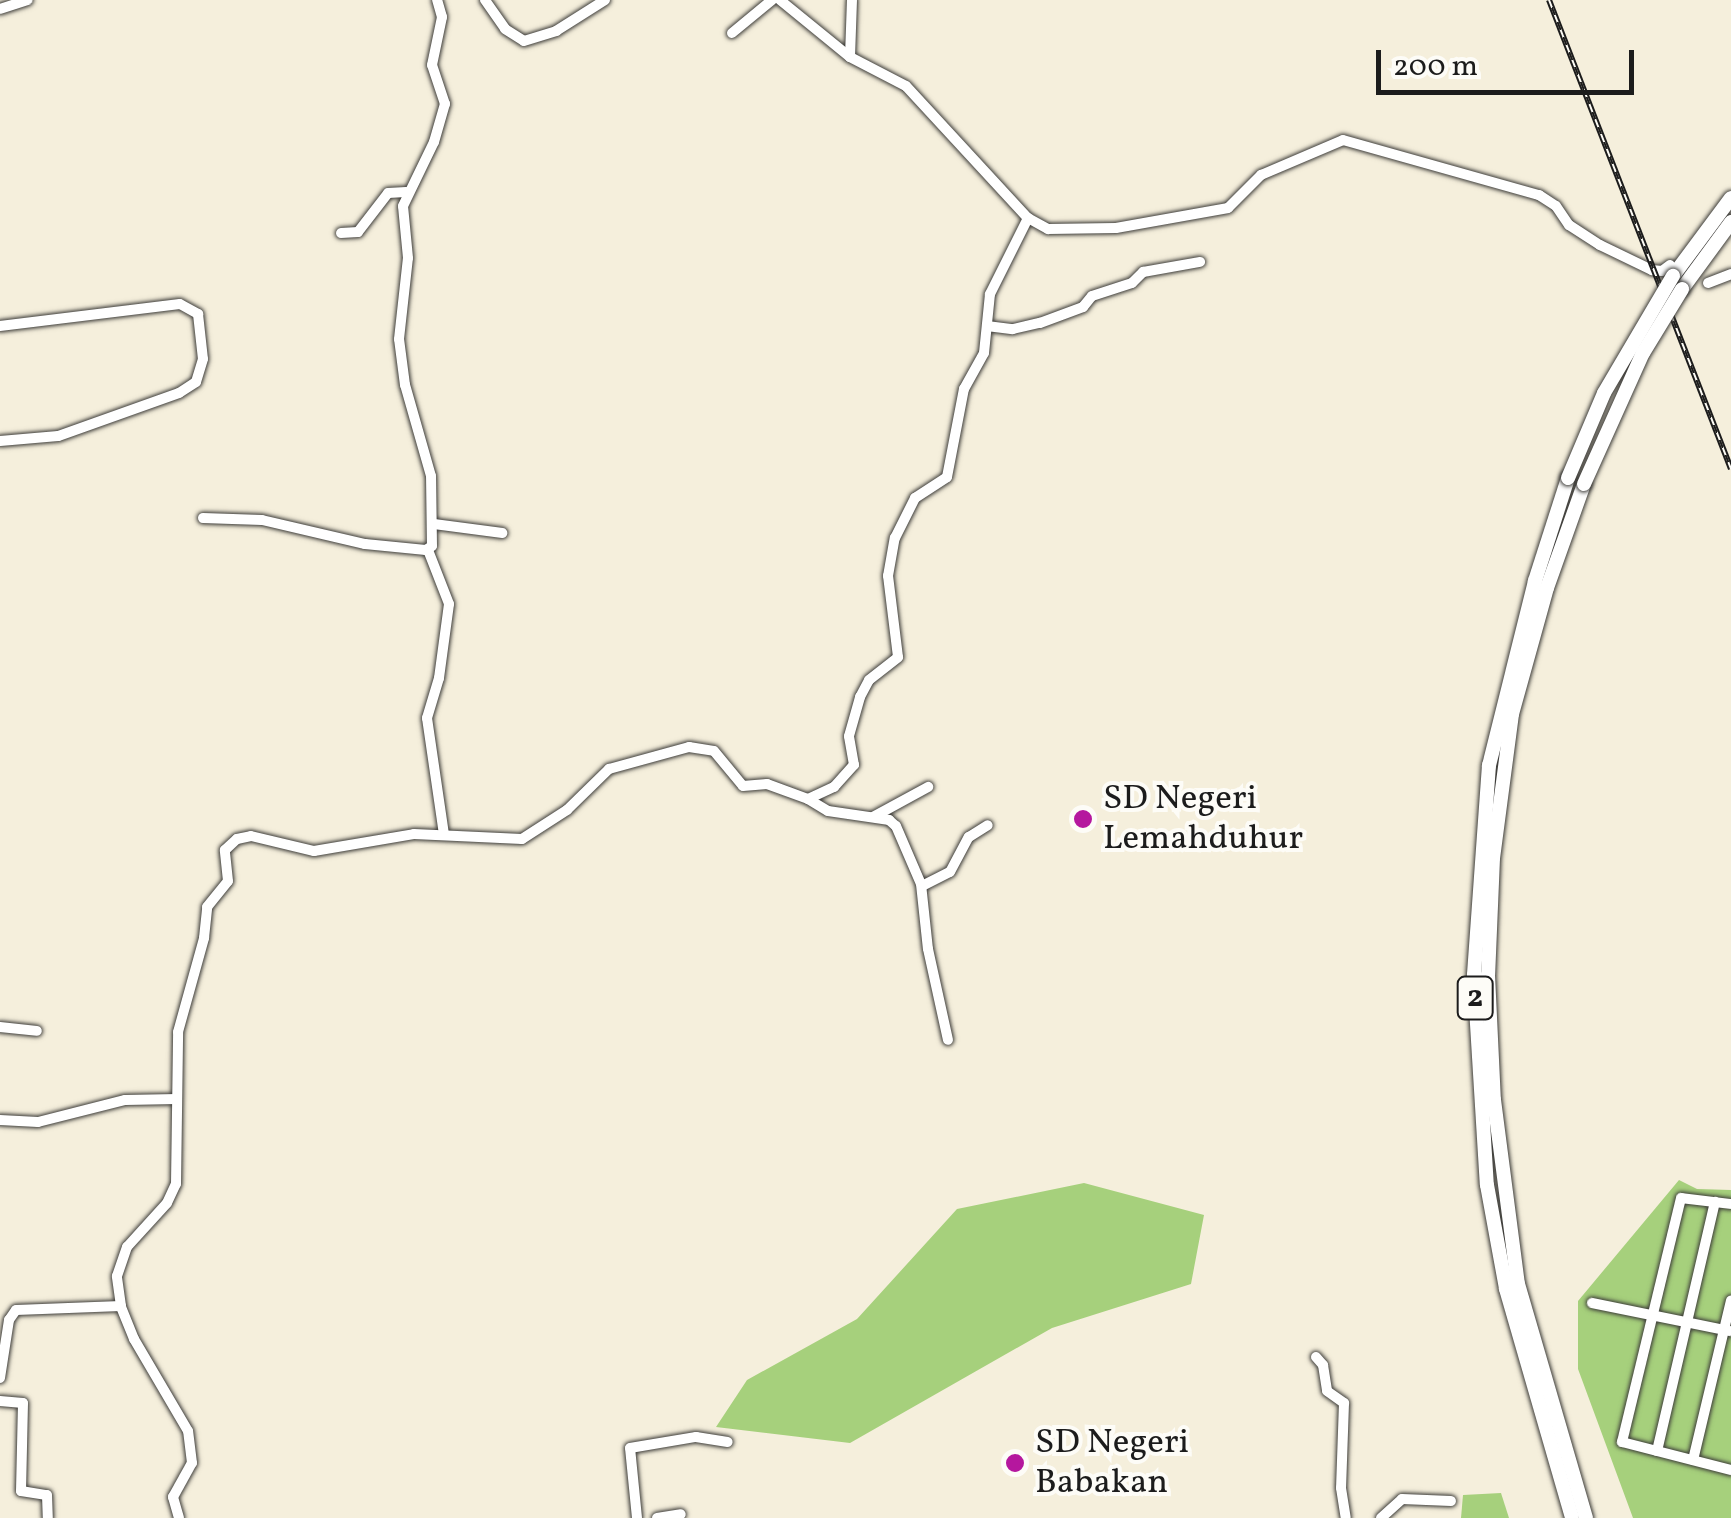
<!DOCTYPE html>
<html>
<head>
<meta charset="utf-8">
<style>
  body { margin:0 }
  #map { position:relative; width:1731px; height:1518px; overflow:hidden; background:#f5efdc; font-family:Vollkorn,serif }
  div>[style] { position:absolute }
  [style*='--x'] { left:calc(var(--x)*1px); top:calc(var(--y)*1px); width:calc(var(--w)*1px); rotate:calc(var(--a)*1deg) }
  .green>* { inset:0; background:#a6d07c }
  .roads { filter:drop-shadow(0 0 2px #3d3c39) drop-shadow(0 0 2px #3d3c39) }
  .minor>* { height:10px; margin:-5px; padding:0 5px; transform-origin:5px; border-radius:5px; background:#fff }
  .highway>* { height:14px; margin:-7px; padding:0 7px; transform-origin:7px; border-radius:7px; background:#fff }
  .rail>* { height:6px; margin-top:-3px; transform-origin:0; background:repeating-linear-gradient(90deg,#fdfcf7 0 8px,#1c1c1c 0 16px); box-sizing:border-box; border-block:2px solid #1c1c1c }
  .bridges { filter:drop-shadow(0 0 2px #3d3c39) drop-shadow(0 0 2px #3d3c39) }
  .highway-bridge>* { height:14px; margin:-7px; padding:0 7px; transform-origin:7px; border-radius:7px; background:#fff }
  .dots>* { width:28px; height:28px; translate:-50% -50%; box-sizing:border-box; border:5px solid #fdfcf7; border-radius:50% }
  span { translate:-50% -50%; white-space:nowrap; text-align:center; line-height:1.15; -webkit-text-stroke:8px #fdfcf7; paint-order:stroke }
  .shield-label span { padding:2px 8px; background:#fdfcf7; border:2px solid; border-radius:8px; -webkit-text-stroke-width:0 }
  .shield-label { font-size:32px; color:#1c1c1c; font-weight:700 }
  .poi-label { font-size:35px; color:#1c1c1c }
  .left { translate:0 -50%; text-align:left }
  .scale { position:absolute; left:1376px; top:50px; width:258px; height:45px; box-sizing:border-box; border:5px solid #1c1c1c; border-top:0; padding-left:12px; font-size:30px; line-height:35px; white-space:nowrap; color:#1c1c1c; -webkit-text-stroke:8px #fdfcf7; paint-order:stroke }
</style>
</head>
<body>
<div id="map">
  <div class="green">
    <div style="clip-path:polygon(1679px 1180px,1697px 1189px,1731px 1190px,1731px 1518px,1633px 1518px,1578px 1369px,1578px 1301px)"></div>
    <div style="clip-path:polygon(1084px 1183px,1204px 1215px,1191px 1284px,1052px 1328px,850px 1443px,716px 1427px,747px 1380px,857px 1319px,957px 1209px)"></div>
    <div style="clip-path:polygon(1501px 1493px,1509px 1518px,1461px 1518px,1463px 1495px)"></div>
  </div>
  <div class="roads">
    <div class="minor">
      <div style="--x:485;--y:0;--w:35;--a:55"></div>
      <div style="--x:505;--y:29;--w:22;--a:32"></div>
      <div style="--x:524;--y:41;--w:34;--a:-17"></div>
      <div style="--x:556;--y:31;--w:58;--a:-32.3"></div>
      <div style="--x:780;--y:0;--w:90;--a:39.2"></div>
      <div style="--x:850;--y:57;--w:63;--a:27.4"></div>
      <div style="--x:906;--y:86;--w:180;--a:47.3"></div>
      <div style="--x:1028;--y:218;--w:23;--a:29"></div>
      <div style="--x:1048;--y:229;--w:68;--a:-0.8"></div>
      <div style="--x:1116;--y:228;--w:114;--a:-10.1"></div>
      <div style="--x:1228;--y:208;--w:47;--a:-45"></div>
      <div style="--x:1261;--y:175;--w:89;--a:-23.1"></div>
      <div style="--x:1343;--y:140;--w:204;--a:15.7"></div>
      <div style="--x:1539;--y:195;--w:20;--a:33"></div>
      <div style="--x:1556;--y:206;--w:23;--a:56"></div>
      <div style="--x:1569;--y:225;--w:37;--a:33"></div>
      <div style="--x:1600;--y:245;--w:58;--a:25.7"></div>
      <div style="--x:1652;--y:270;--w:10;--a:6"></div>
      <div style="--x:1662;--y:271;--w:10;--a:-37"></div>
      <div style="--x:0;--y:9;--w:29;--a:-18"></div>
      <div style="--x:732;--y:33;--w:52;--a:-39.5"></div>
      <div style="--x:850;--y:57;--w:57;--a:-88"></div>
      <div style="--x:341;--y:233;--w:17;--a:-3"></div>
      <div style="--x:358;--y:232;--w:49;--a:-52.4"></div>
      <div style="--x:388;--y:193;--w:18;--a:-3"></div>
      <div style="--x:1708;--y:283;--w:25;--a:-21"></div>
      <div style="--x:0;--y:326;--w:181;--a:-7"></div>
      <div style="--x:180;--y:304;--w:21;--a:29"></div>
      <div style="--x:198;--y:314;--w:45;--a:83.7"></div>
      <div style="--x:203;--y:359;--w:24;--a:107"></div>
      <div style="--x:196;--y:382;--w:20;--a:147"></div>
      <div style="--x:179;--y:393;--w:128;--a:160.4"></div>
      <div style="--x:58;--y:436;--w:58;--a:175.1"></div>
      <div style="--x:987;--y:326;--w:26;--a:7"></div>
      <div style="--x:1013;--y:329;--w:28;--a:-13"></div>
      <div style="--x:1040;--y:323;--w:46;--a:-20.4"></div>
      <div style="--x:1083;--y:307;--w:14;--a:-51"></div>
      <div style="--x:1092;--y:296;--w:42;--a:-18"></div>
      <div style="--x:1132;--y:283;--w:16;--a:-45"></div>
      <div style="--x:1143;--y:272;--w:58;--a:-10"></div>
      <div style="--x:203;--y:518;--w:59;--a:1.9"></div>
      <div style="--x:262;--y:520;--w:106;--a:13.1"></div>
      <div style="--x:365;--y:544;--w:61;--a:5.6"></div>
      <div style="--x:426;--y:550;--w:7;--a:-34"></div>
      <div style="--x:432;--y:546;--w:70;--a:-90.8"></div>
      <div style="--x:431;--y:476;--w:95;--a:-105.9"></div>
      <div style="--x:405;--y:385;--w:46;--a:-97.4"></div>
      <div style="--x:399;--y:339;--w:81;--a:-83.7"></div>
      <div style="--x:408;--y:258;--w:52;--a:-95.5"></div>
      <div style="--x:403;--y:206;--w:71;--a:-64.2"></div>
      <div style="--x:434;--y:142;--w:40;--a:-74"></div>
      <div style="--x:445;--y:104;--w:41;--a:-108.4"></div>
      <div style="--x:432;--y:65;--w:49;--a:-78.2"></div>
      <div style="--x:442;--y:17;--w:18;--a:-106"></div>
      <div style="--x:434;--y:524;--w:69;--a:7.5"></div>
      <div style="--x:428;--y:550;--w:58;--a:68.7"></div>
      <div style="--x:449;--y:604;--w:75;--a:97.7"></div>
      <div style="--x:439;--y:678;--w:42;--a:106.7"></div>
      <div style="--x:427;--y:718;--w:118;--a:81.7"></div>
      <div style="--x:808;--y:799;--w:23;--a:31"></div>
      <div style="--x:828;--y:811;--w:62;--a:8.4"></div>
      <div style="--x:889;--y:820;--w:9;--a:41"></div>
      <div style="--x:896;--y:826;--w:63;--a:66.7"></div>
      <div style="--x:921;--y:884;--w:65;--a:83.9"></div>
      <div style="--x:928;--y:949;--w:93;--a:77.6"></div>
      <div style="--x:873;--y:817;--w:63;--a:-28.6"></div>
      <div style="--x:922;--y:886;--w:31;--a:-27"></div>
      <div style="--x:950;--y:872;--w:40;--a:-62"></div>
      <div style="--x:969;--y:837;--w:22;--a:-32"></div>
      <div style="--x:0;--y:1027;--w:37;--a:6"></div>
      <div style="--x:0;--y:1120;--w:38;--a:3"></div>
      <div style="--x:38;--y:1122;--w:90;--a:-14.2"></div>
      <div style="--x:125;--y:1100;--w:52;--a:-1.1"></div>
      <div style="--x:1731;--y:1204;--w:50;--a:-173.2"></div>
      <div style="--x:1681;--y:1198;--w:251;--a:103.6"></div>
      <div style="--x:1622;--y:1442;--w:113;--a:14.4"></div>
      <div style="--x:1592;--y:1303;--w:141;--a:11.5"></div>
      <div style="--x:1316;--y:1357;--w:11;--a:49"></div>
      <div style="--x:1323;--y:1365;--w:26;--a:81"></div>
      <div style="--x:1327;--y:1391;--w:21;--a:35"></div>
      <div style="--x:1344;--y:1403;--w:85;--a:92"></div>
      <div style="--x:1341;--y:1488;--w:30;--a:81"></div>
      <div style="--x:0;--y:1378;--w:59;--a:-81.2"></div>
      <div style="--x:9;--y:1320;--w:12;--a:-55"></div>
      <div style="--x:16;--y:1310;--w:105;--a:-2.2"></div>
      <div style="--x:0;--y:1401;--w:23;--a:5"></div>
      <div style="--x:23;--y:1403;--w:88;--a:91.3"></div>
      <div style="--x:21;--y:1491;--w:26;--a:9"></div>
      <div style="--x:47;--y:1495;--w:23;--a:88"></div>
      <div style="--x:1657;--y:1451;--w:256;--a:-76.9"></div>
      <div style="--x:1693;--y:1460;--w:164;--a:-76.6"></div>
      <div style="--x:179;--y:1518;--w:22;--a:-106"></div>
      <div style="--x:173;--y:1497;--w:39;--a:-61"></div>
      <div style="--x:192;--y:1463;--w:32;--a:-97"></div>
      <div style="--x:188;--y:1431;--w:107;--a:-120.4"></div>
      <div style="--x:134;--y:1339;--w:35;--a:-112"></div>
      <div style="--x:121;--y:1306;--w:30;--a:-98"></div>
      <div style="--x:117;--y:1276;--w:31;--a:-71"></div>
      <div style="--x:127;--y:1247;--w:59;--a:-47.7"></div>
      <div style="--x:167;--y:1203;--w:21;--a:-65"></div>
      <div style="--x:176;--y:1184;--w:152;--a:-89.2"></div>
      <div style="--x:178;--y:1032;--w:98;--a:-74.5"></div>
      <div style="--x:204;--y:938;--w:31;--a:-84"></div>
      <div style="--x:207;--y:907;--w:33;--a:-51"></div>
      <div style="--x:228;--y:881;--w:31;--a:-96"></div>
      <div style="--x:225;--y:850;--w:16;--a:-43"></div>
      <div style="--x:237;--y:839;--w:14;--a:-12"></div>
      <div style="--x:251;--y:836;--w:65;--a:13.4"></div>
      <div style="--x:314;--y:851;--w:101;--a:-9.6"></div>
      <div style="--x:414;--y:834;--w:108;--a:2.7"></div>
      <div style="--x:522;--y:839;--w:54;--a:-32.8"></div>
      <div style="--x:567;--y:810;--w:59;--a:-44.3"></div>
      <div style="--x:609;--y:769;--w:83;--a:-15.4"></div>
      <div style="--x:689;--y:747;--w:25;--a:9"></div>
      <div style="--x:714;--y:751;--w:45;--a:50.4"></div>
      <div style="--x:743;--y:786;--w:24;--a:-5"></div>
      <div style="--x:767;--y:784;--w:44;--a:20.1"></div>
      <div style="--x:808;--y:799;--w:29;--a:-25"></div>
      <div style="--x:834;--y:787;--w:30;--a:-48"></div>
      <div style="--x:854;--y:765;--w:29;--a:-100"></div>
      <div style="--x:849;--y:736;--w:41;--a:-74.2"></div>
      <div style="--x:860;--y:697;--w:19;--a:-62"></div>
      <div style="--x:869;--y:680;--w:37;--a:-38"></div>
      <div style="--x:898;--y:657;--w:82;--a:-97"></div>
      <div style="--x:888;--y:576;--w:39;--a:-80"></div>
      <div style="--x:895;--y:538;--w:45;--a:-63.4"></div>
      <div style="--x:915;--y:498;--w:38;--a:-33"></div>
      <div style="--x:947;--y:477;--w:90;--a:-79.1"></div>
      <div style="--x:964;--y:389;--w:41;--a:-60.9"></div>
      <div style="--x:984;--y:353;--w:59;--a:-84.2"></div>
      <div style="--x:990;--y:294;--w:85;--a:-63.4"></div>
      <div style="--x:637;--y:1518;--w:70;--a:-95.7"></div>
      <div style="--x:630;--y:1448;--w:67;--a:-9.5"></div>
      <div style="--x:696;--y:1437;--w:32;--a:9"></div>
      <div style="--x:657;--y:1518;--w:24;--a:-9"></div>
      <div style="--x:1381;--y:1518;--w:28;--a:-42"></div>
      <div style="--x:1402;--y:1499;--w:49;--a:2.3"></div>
    </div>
    <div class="highway">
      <div style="--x:1673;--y:276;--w:97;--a:-53.4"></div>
      <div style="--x:1682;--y:289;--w:83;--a:-53.8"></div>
      <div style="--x:1568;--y:478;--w:108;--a:107.8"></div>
      <div style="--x:1535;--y:581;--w:190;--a:104"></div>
      <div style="--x:1489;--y:765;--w:211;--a:94.1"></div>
      <div style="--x:1474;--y:975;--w:210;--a:86.5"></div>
      <div style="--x:1487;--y:1185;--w:106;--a:79.6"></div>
      <div style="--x:1506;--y:1289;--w:238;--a:73.9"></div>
      <div style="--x:1584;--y:484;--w:110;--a:109.6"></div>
      <div style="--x:1547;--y:588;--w:131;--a:105.5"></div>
      <div style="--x:1512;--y:714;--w:145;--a:97.5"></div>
      <div style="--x:1493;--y:858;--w:117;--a:92.4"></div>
      <div style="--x:1488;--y:975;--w:125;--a:87.3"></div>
      <div style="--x:1494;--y:1100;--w:186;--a:82.6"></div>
      <div style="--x:1518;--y:1284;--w:244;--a:73.8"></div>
    </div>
  </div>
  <div class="rail">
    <div style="--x:1549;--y:0;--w:503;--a:68.79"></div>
  </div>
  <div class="bridges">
    <div class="highway-bridge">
      <div style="--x:1568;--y:478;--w:92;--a:-67"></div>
      <div style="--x:1604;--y:393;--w:136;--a:-59.5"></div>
      <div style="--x:1584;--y:484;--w:144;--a:-65.8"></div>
      <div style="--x:1643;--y:353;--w:75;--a:-58.6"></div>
    </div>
  </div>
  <div class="dots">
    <div style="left:1083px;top:819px;background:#b5179e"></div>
    <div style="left:1015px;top:1463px;background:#b5179e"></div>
  </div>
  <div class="shield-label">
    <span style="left:1475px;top:998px">2</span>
  </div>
  <div class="poi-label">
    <span class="left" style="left:1103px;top:819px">SD Negeri<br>Lemahduhur</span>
    <span class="left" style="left:1035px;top:1463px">SD Negeri<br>Babakan</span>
  </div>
  <div class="scale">200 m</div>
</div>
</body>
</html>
